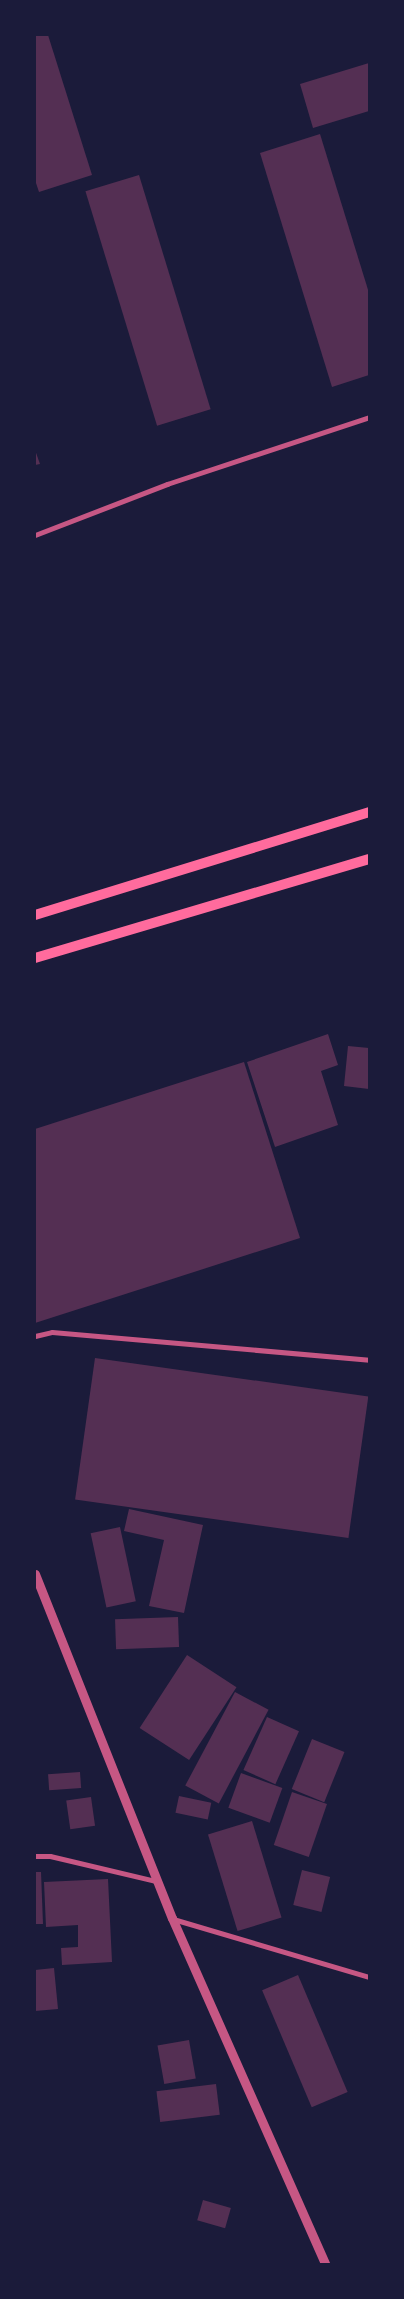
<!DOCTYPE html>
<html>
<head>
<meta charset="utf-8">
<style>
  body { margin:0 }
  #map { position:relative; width:404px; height:2299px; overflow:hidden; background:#1b1b3a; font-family:Roboto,sans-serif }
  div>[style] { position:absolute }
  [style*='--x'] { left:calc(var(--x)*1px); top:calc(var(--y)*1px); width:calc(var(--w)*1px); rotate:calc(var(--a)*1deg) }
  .building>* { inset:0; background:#542f53; transform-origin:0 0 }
  .minor>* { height:5px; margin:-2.5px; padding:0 2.5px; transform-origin:2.5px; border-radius:2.5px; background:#c65784 }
  .tertiary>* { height:9px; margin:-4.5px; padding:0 4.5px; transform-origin:4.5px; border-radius:4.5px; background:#c65784 }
  .secondary>* { height:10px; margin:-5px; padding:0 5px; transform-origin:5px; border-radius:5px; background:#ff6b9d }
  span { translate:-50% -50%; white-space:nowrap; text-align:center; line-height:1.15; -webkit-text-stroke:4px #1b1b3a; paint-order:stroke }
  .frame { position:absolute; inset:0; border:36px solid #1b1b3a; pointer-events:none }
</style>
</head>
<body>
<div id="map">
  <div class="building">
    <div style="clip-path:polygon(35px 35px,48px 35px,92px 175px,39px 192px,35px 180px)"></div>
    <div style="clip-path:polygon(369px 63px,369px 111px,313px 128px,300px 84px)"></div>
    <div style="clip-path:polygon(320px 134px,369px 293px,369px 375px,332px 387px,260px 153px)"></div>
    <div style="left:139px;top:175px;width:245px;height:56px;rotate:73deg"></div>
    <div style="clip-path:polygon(35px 450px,40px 464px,35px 465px)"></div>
    <div style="clip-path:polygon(328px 1034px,338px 1065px,321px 1071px,338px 1125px,275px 1147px,247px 1062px)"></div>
    <div style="clip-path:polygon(348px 1046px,369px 1048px,369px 1089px,344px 1086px)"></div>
    <div style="clip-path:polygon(244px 1062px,300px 1238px,35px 1323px,35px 1129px)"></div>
    <div style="left:95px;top:1358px;width:276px;height:143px;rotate:8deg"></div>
    <div style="clip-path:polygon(129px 1509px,203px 1525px,184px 1613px,149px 1606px,164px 1540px,124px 1531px)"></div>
    <div style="left:120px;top:1527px;width:76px;height:30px;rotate:78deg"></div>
    <div style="left:178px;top:1617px;width:30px;height:63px;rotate:88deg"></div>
    <div style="left:187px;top:1655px;width:59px;height:87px;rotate:33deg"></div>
    <div style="left:235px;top:1692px;width:38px;height:106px;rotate:28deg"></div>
    <div style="left:267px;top:1717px;width:35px;height:58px;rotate:24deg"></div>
    <div style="left:312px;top:1739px;width:35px;height:54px;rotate:22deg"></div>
    <div style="left:80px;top:1772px;width:16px;height:32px;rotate:86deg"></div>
    <div style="left:241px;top:1773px;width:44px;height:37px;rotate:20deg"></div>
    <div style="left:292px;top:1792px;width:37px;height:56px;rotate:19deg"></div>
    <div style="left:179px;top:1796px;width:33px;height:17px;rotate:12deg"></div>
    <div style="left:91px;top:1797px;width:29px;height:25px;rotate:82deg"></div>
    <div style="left:252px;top:1821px;width:101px;height:46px;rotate:73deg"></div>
    <div style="left:302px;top:1870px;width:29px;height:36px;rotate:14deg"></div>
    <div style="clip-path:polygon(35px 1872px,41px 1872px,43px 1924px,35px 1924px)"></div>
    <div style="clip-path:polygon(108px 1879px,112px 1962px,62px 1965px,61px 1948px,78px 1947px,78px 1925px,46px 1927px,44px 1882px)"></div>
    <div style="clip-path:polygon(54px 1968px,58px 2009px,35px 2011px,35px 1970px)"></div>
    <div style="left:298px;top:1975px;width:127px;height:39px;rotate:67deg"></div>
    <div style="left:189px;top:2040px;width:39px;height:32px;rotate:80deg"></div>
    <div style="left:216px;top:2084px;width:31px;height:60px;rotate:83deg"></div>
    <div style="left:203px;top:2200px;width:29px;height:21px;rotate:16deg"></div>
  </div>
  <div class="minor">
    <div style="--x:35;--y:535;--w:142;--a:-21.1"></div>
    <div style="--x:167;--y:484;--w:213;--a:-18.3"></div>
    <div style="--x:35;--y:1336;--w:17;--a:-13"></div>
    <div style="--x:52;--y:1332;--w:318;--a:5"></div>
    <div style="--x:35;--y:1856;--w:15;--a:0"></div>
    <div style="--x:50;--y:1856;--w:109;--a:13.3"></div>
    <div style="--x:173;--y:1919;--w:204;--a:16.5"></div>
  </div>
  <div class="tertiary">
    <div style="--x:35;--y:1574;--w:370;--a:68.3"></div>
    <div style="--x:172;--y:1918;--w:378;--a:66.1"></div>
  </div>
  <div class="secondary">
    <div style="--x:35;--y:915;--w:350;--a:-17.1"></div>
    <div style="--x:35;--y:958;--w:348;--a:-16.5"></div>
  </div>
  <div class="frame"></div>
</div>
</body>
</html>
